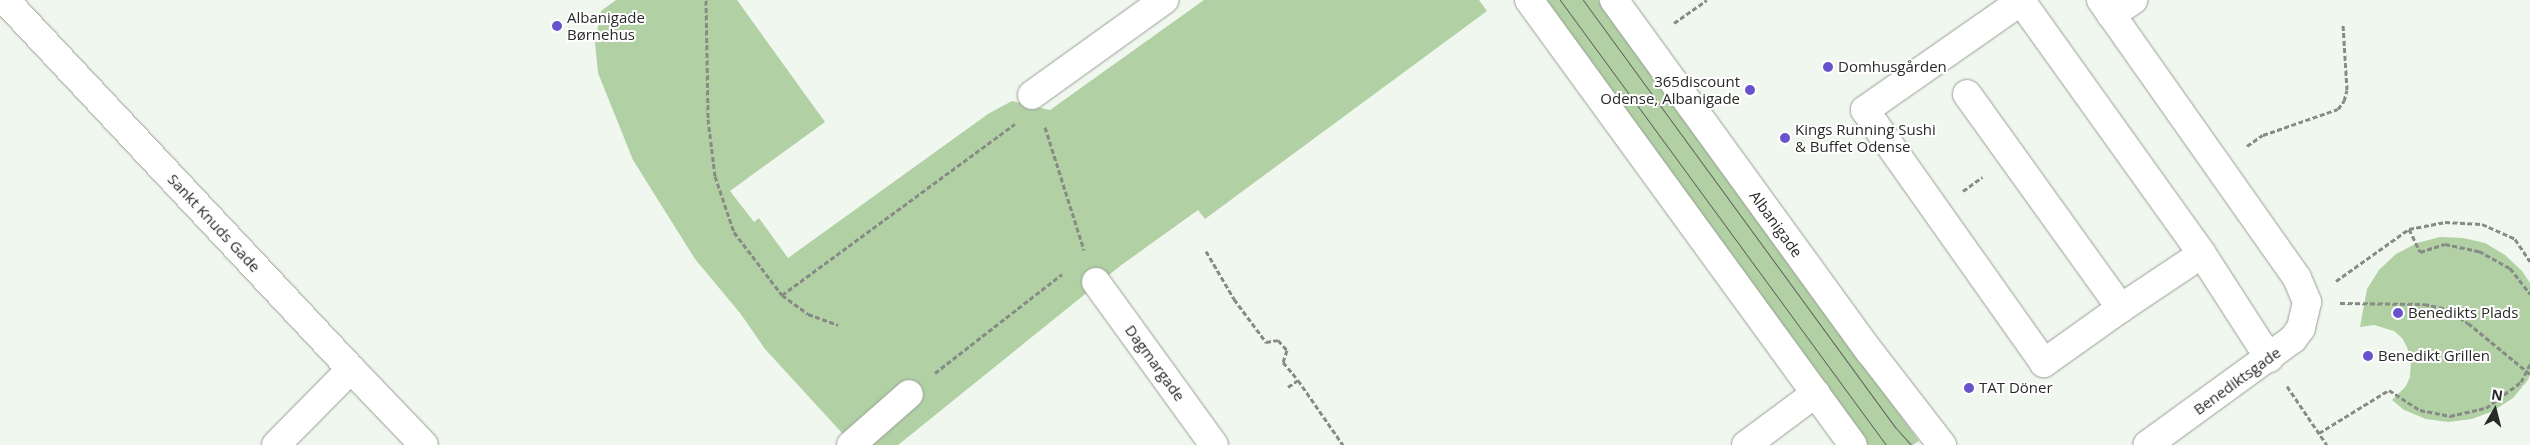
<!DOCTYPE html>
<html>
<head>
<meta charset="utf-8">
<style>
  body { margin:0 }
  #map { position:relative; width:2530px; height:445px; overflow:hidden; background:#f0f7ee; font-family:"Open Sans",sans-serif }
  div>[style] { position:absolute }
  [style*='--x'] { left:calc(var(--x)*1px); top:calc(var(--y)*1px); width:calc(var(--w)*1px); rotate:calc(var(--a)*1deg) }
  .green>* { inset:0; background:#b1d0a4 }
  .path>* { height:3px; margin-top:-1.5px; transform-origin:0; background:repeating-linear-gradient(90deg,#878b85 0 5px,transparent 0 7.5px) }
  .roads { filter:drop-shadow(0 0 1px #989e95) drop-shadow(0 0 1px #989e95) }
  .minor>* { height:28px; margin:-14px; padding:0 14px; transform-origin:14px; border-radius:14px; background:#fff }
  .tram>* { height:1px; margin:-0.5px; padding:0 0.5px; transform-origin:0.5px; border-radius:0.5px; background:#61645f }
  .dots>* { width:14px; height:14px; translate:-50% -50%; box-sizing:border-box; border:2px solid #fff; border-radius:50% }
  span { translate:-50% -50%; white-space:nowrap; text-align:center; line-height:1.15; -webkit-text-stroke:4px #fff; paint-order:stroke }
  .poi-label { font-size:15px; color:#282a27 }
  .left { translate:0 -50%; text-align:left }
  .right { translate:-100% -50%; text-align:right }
  .street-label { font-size:15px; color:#282a27 }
  .north { position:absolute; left:2470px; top:385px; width:50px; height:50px; -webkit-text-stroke:4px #fff; paint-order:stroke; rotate:8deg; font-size:14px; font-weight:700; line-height:20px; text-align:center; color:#282a27 }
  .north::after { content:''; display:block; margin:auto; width:18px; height:22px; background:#282a27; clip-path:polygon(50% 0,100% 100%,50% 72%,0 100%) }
</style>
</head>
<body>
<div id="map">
  <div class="green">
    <div style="clip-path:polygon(616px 0,737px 0,825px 122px,730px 191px,754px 222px,759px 218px,788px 258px,988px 114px,1012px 101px,1050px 110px,1204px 0,1479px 0,1487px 11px,1205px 219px,1198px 210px,1120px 266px,898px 445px,853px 445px,765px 349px,740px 313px,695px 259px,633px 160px,598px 73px,595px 43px,601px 11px)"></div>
    <div style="clip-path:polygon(1543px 0,1598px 0,1919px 441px,1913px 445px,1868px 445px)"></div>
    <div style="clip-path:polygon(2440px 237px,2463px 238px,2485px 243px,2505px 255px,2522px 271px,2530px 283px,2530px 375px,2528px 380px,2513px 398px,2493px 411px,2472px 419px,2448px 422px,2426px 419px,2404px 410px,2392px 400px,2406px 386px,2410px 377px,2411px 359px,2407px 347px,2402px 338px,2394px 331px,2374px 325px,2360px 327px,2367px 289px,2379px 270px,2396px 254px,2417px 243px)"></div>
  </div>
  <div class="path">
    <div style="--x:706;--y:0;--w:119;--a:89"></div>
    <div style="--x:708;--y:119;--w:57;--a:83"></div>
    <div style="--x:715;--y:176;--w:59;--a:71.3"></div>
    <div style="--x:734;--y:232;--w:79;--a:52.7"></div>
    <div style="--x:782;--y:295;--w:32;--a:36"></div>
    <div style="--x:808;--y:314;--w:32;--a:20"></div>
    <div style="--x:1674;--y:23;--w:40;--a:-34.9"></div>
    <div style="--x:1045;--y:127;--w:129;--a:72.4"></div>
    <div style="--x:2247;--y:146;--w:19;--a:-35"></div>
    <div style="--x:2263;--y:135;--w:79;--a:-19.1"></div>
    <div style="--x:2338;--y:109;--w:10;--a:-53"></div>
    <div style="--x:2344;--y:101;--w:11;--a:-75"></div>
    <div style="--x:2347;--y:90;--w:66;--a:-93.5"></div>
    <div style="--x:1963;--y:191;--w:24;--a:-36"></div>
    <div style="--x:2409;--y:229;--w:25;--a:64"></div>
    <div style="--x:2420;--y:252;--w:26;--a:-18"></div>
    <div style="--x:2445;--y:244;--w:35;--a:12"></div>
    <div style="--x:2479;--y:251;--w:35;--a:29"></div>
    <div style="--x:2510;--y:268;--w:33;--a:52"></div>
    <div style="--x:1206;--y:251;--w:56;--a:59.7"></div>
    <div style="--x:1234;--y:299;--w:54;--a:53.3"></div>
    <div style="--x:1266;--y:342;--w:12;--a:-9"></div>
    <div style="--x:1278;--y:340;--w:13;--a:48"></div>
    <div style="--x:1287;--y:350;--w:13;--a:108"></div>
    <div style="--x:1283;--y:362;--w:23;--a:50"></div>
    <div style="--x:2336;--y:281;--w:90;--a:-35.5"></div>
    <div style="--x:2409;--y:229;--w:37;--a:-11"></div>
    <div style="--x:2445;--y:222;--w:37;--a:3"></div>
    <div style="--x:2482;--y:224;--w:36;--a:24"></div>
    <div style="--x:2515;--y:239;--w:27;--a:56"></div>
    <div style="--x:782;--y:295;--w:289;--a:-36.3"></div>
    <div style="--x:2340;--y:303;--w:84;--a:0.7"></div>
    <div style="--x:2424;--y:304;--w:24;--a:12"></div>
    <div style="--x:2447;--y:309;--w:25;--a:34"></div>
    <div style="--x:2468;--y:323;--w:80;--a:39.4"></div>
    <div style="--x:935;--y:373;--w:161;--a:-37.9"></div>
    <div style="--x:2287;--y:386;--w:71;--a:55.9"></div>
    <div style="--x:1288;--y:387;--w:12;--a:-35"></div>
    <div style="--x:1298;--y:380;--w:79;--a:55.3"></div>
    <div style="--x:2319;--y:433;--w:82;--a:-31.6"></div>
    <div style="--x:2389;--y:390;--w:37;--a:33"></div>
    <div style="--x:2420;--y:410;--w:31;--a:11"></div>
    <div style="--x:2450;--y:416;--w:37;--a:-13"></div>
    <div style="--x:2486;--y:408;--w:44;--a:-36.6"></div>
    <div style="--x:2521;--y:382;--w:20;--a:-63"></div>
  </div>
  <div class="roads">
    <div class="minor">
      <div style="--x:5;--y:0;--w:506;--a:46.84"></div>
      <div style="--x:351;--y:369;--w:105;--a:46.2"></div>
      <div style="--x:1529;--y:0;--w:550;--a:53.94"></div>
      <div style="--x:1614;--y:0;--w:435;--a:54"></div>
      <div style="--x:1870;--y:352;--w:118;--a:52.3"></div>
      <div style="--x:2101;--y:0;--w:340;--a:54.8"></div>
      <div style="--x:2297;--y:278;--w:26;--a:67"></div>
      <div style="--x:2307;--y:302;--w:27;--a:103"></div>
      <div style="--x:2301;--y:328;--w:14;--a:126"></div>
      <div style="--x:2293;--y:339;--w:180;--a:144"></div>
      <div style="--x:2111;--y:15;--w:27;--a:-34"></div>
      <div style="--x:1967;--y:94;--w:264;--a:54.3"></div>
      <div style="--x:2121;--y:308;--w:97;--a:-33.7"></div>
      <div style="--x:1032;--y:95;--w:163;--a:-35.7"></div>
      <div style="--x:1096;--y:282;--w:201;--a:54.1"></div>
      <div style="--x:2121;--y:308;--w:95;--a:144.5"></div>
      <div style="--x:2044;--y:363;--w:310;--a:-125.3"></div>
      <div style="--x:1865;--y:110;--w:190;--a:-34.9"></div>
      <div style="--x:2021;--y:1;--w:311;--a:54.4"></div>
      <div style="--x:2202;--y:254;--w:124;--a:57.2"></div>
      <div style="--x:276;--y:445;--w:107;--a:-45.4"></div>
      <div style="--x:851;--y:445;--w:77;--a:-41.3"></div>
      <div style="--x:1746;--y:445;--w:87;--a:-36.6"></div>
    </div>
  </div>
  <div class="tram">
    <div style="--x:1560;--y:0;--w:552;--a:53.77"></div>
    <div style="--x:1583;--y:0;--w:529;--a:53.85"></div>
    <div style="--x:1895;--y:427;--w:24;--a:48"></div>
  </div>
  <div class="dots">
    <div style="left:557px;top:26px;background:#6853cc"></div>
    <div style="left:1828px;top:67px;background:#6853cc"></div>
    <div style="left:1750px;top:90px;background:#6853cc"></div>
    <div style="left:1785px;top:138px;background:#6853cc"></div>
    <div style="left:2398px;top:313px;background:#6853cc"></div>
    <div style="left:2368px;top:356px;background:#6853cc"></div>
    <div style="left:1969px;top:388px;background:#6853cc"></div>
  </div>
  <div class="poi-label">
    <span class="left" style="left:567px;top:26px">Albanigade<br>Børnehus</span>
    <span class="left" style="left:1838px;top:67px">Domhusgården</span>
    <span class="right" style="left:1740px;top:90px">365discount<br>Odense, Albanigade</span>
    <span class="left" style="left:1795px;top:138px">Kings Running Sushi<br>&amp; Buffet Odense</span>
    <span class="left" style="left:2408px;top:313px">Benedikts Plads</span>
    <span class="left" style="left:2378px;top:356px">Benedikt Grillen</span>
    <span class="left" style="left:1979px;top:388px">TAT Döner</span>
  </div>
  <div class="street-label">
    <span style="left:214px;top:223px;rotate:47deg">Sankt Knuds Gade</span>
    <span style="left:1776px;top:224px;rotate:54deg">Albanigade</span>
    <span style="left:1155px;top:363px;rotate:54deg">Dagmargade</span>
    <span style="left:2237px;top:381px;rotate:-36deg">Benediktsgade</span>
  </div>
  <div class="north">N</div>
</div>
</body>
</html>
